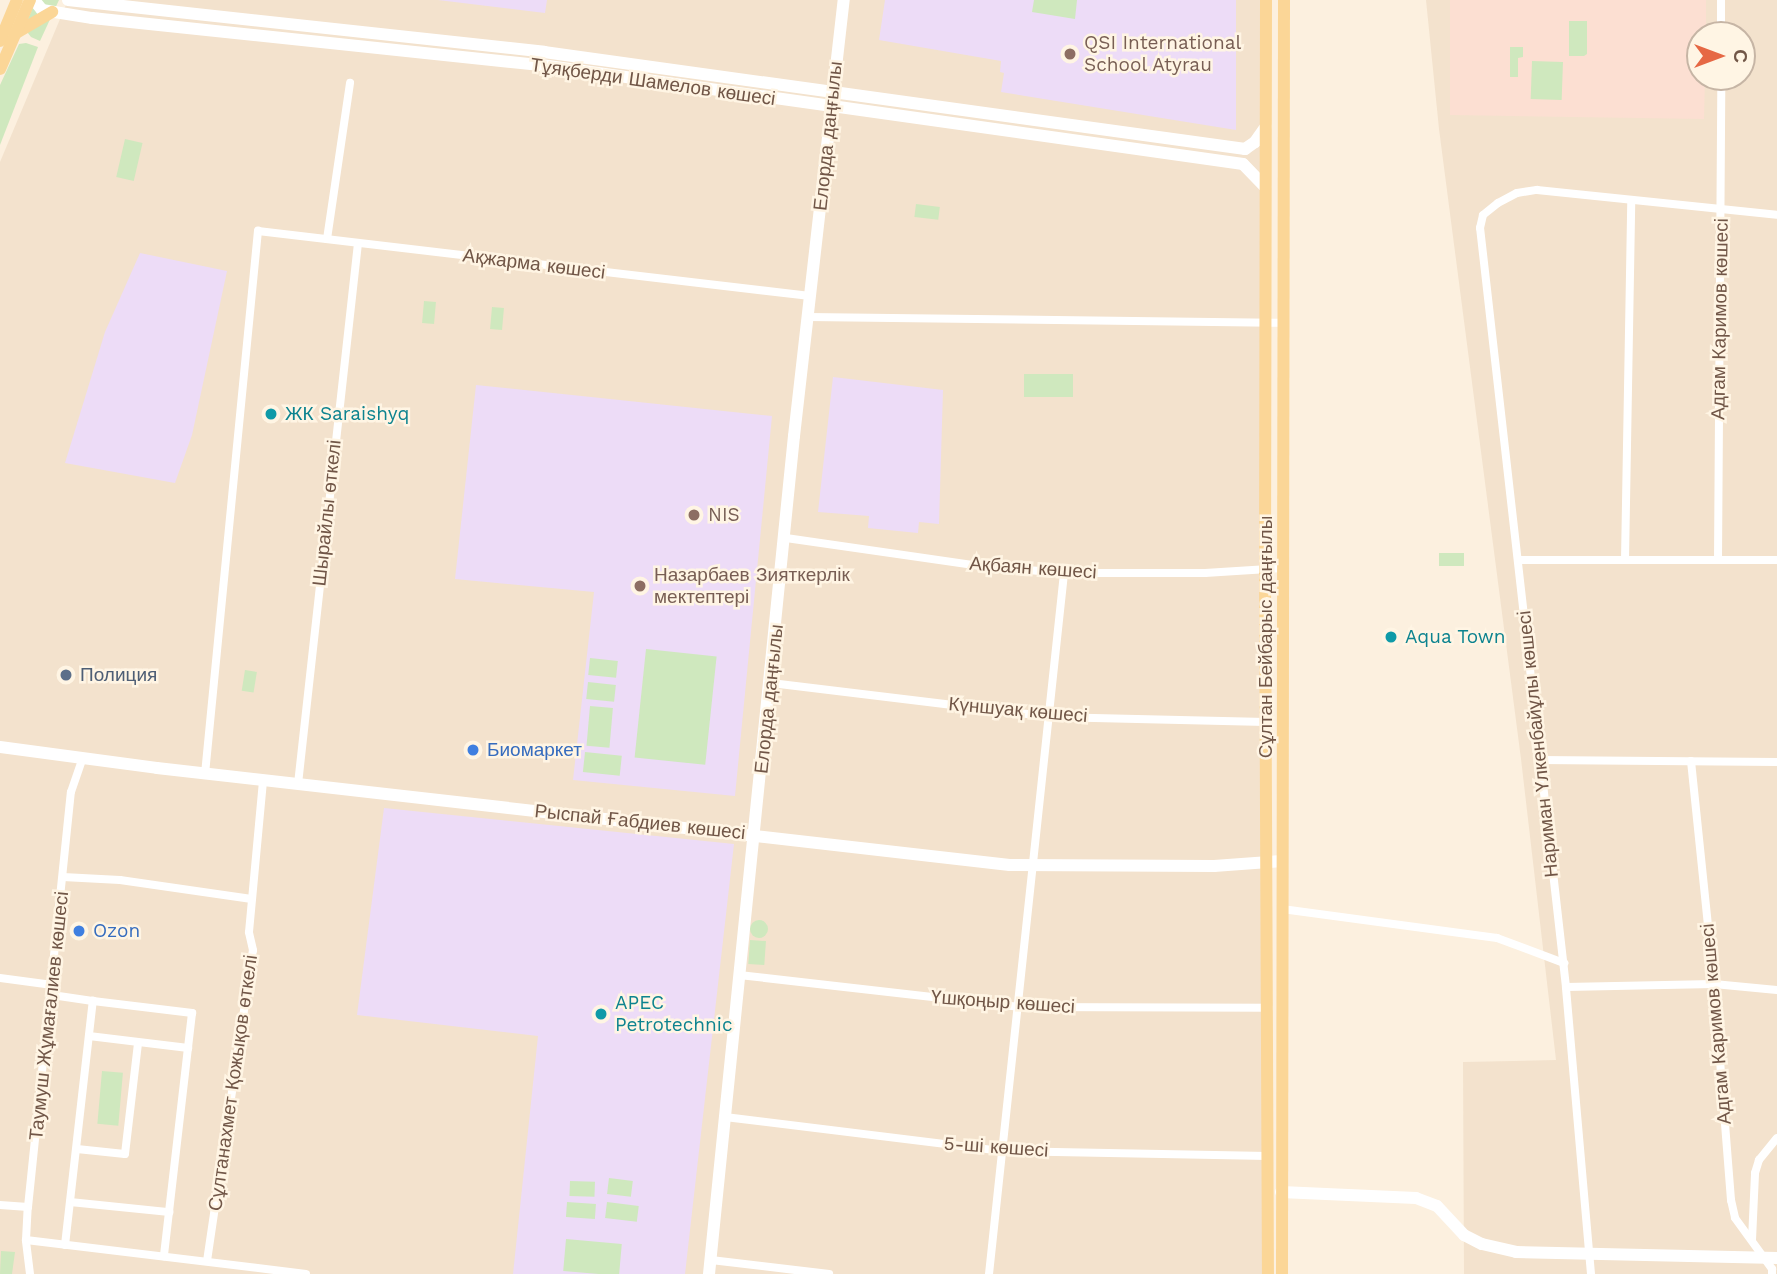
<!DOCTYPE html>
<html>
<head>
<meta charset="utf-8">
<style>
  body { margin:0 }
  #map { position:relative; width:1777px; height:1274px; overflow:hidden; background:#fcf0df; font-family:"Work Sans",sans-serif }
  div>[style] { position:absolute }
  [style*='--x'] { left:calc(var(--x)*1px); top:calc(var(--y)*1px); width:calc(var(--w)*1px); rotate:calc(var(--a)*1deg) }
  .residential>* { inset:0; background:#f3e2cd }
  .commercial>* { inset:0; background:#fcdfd2 }
  .education>* { inset:0; background:#eddcf7 }
  .green>* { inset:0; background:#cfe8be; transform-origin:0 0 }
  .round { border-radius:50% }
  .street>* { height:8px; margin:-4px; padding:0 4px; transform-origin:4px; border-radius:4px; background:#fff }
  .secondary>* { height:12px; margin:-6px; padding:0 6px; transform-origin:6px; border-radius:6px; background:#fff }
  .primary>* { height:12px; margin:-6px; padding:0 6px; transform-origin:6px; border-radius:6px; background:#fbd697 }
  .dots>* { width:19px; height:19px; translate:-50% -50%; box-sizing:border-box; border:4px solid #fff5e4; border-radius:50% }
  span { translate:-50% -50%; white-space:nowrap; text-align:center; line-height:1.15; -webkit-text-stroke:5px #fff5e4; paint-order:stroke }
  .education-label { font-size:19px; color:#785e54 }
  .left { translate:0 -50%; text-align:left }
  .street-label { font-size:19px; color:#715647 }
  .culture-label { font-size:19px; color:#0d838f }
  .service-label { font-size:19px; color:#4e5e75 }
  .shop-label { font-size:19px; color:#366cbe }
  .north { position:absolute; left:1686px; top:21px; width:70px; height:70px; box-sizing:border-box; background:#fff5e4; border:2px solid #c6b5a5; border-radius:50%; rotate:90deg; font-size:19px; font-weight:700; line-height:28px; text-align:center; color:#715647 }
  .north::after { content:''; display:block; margin:auto; width:24px; height:32px; background:#e66844; clip-path:polygon(50% 0,100% 100%,50% 72%,0 100%) }
</style>
</head>
<body>
<div id="map">
  <div class="residential">
    <div style="clip-path:polygon(68px 0,1266px 0,1262px 1274px,0 1274px,0 162px)"></div>
    <div style="clip-path:polygon(evenodd,1426px 0,1777px 0,1777px 1274px,1464px 1274px,1463px 1062px,1556px 1060px,1521px 759px,1439px 129px,1426px 0,1700px 35px,1742px 35px,1742px 77px,1700px 77px,1700px 35px)"></div>
  </div>
  <div class="commercial">
    <div style="clip-path:polygon(1450px 0,1706px 0,1706px 35px,1700px 35px,1700px 77px,1705px 77px,1704px 119px,1450px 115px)"></div>
  </div>
  <div class="education">
    <div style="clip-path:polygon(438px 0,547px 0,545px 13px)"></div>
    <div style="clip-path:polygon(885px 0,1236px 0,1236px 130px,1001px 92px,1004px 73px,1000px 72px,1001px 61px,879px 40px)"></div>
    <div style="clip-path:polygon(140px 253px,227px 271px,192px 435px,175px 483px,65px 463px,105px 332px)"></div>
    <div style="clip-path:polygon(833px 377px,943px 390px,939px 524px,919px 522px,918px 533px,868px 528px,869px 516px,818px 512px)"></div>
    <div style="clip-path:polygon(476px 385px,772px 416px,735px 796px,573px 780px,594px 592px,455px 579px)"></div>
    <div style="clip-path:polygon(384px 808px,734px 844px,685px 1274px,513px 1274px,538px 1036px,357px 1015px)"></div>
  </div>
  <div class="green">
    <div style="clip-path:polygon(36px 0,59px 0,40px 41px,31px 37px,24px 28px)"></div>
    <div style="clip-path:polygon(1034px 0,1077px 0,1075px 19px,1032px 12px)"></div>
    <div style="clip-path:polygon(1569px 21px,1587px 21px,1587px 54px,1584px 56px,1569px 56px)"></div>
    <div style="clip-path:polygon(26px 43px,38px 47px,0 145px,0 85px,19px 44px)"></div>
    <div style="clip-path:polygon(1510px 47px,1523px 47px,1523px 57px,1518px 58px,1518px 77px,1510px 77px)"></div>
    <div style="left:1532px;top:61px;width:31px;height:38px;rotate:2deg"></div>
    <div style="left:125px;top:139px;width:18px;height:39px;rotate:13deg"></div>
    <div style="left:916px;top:204px;width:24px;height:13px;rotate:7deg"></div>
    <div style="left:424px;top:301px;width:12px;height:22px;rotate:5deg"></div>
    <div style="left:492px;top:307px;width:12px;height:22px;rotate:5deg"></div>
    <div style="left:1024px;top:374px;width:49px;height:23px"></div>
    <div style="left:1439px;top:553px;width:25px;height:13px"></div>
    <div style="left:646px;top:649px;width:71px;height:109px;rotate:6deg"></div>
    <div style="left:590px;top:658px;width:28px;height:17px;rotate:6deg"></div>
    <div style="left:245px;top:670px;width:12px;height:21px;rotate:9deg"></div>
    <div style="left:588px;top:682px;width:28px;height:17px;rotate:6deg"></div>
    <div style="left:590px;top:706px;width:23px;height:40px;rotate:5deg"></div>
    <div style="left:585px;top:752px;width:37px;height:20px;rotate:6deg"></div>
    <div class="round" style="left:750px;top:920px;width:18px;height:18px"></div>
    <div style="left:750px;top:940px;width:16px;height:24px;rotate:4deg"></div>
    <div style="left:102px;top:1071px;width:21px;height:53px;rotate:5deg"></div>
    <div style="left:609px;top:1178px;width:24px;height:16px;rotate:7deg"></div>
    <div style="left:570px;top:1181px;width:25px;height:15px;rotate:2deg"></div>
    <div style="left:567px;top:1202px;width:29px;height:15px;rotate:4deg"></div>
    <div style="left:607px;top:1202px;width:32px;height:16px;rotate:7deg"></div>
    <div style="left:566px;top:1239px;width:56px;height:32px;rotate:5deg"></div>
    <div style="clip-path:polygon(1px 1251px,15px 1252px,12px 1274px,0 1274px)"></div>
  </div>
  <div class="street">
    <div style="--x:1721;--y:0;--w:35;--a:90"></div>
    <div style="--x:327;--y:239;--w:158;--a:-81.6"></div>
    <div style="--x:808;--y:317;--w:474;--a:0.7"></div>
    <div style="--x:786;--y:538;--w:197;--a:8.2"></div>
    <div style="--x:981;--y:566;--w:83;--a:4.8"></div>
    <div style="--x:1064;--y:573;--w:141;--a:0"></div>
    <div style="--x:1205;--y:573;--w:78;--a:-3.7"></div>
    <div style="--x:1518;--y:560;--w:259;--a:0"></div>
    <div style="--x:1625;--y:560;--w:360;--a:-89"></div>
    <div style="--x:1718;--y:560;--w:483;--a:-89.6"></div>
    <div style="--x:771;--y:683;--w:282;--a:6.9"></div>
    <div style="--x:1051;--y:717;--w:215;--a:1.3"></div>
    <div style="--x:1539;--y:760;--w:238;--a:0.5"></div>
    <div style="--x:1691;--y:761;--w:224;--a:84.1"></div>
    <div style="--x:1714;--y:984;--w:217;--a:85.5"></div>
    <div style="--x:1731;--y:1200;--w:18;--a:77"></div>
    <div style="--x:1735;--y:1218;--w:63;--a:54"></div>
    <div style="--x:1772;--y:1269;--w:5;--a:90"></div>
    <div style="--x:205;--y:774;--w:546;--a:-84.43"></div>
    <div style="--x:258;--y:231;--w:556;--a:6.72"></div>
    <div style="--x:298;--y:784;--w:544;--a:-83.67"></div>
    <div style="--x:63;--y:877;--w:57;--a:3"></div>
    <div style="--x:120;--y:880;--w:133;--a:8.2"></div>
    <div style="--x:1282;--y:909;--w:217;--a:7.7"></div>
    <div style="--x:1497;--y:938;--w:72;--a:20.5"></div>
    <div style="--x:739;--y:975;--w:283;--a:6.5"></div>
    <div style="--x:1020;--y:1007;--w:249;--a:0.2"></div>
    <div style="--x:0;--y:978;--w:53;--a:7.5"></div>
    <div style="--x:1566;--y:987;--w:148;--a:-1.2"></div>
    <div style="--x:1714;--y:984;--w:63;--a:5.4"></div>
    <div style="--x:52;--y:995;--w:41;--a:8.3"></div>
    <div style="--x:89;--y:1036;--w:100;--a:6.9"></div>
    <div style="--x:725;--y:1117;--w:280;--a:7"></div>
    <div style="--x:1003;--y:1151;--w:265;--a:1.1"></div>
    <div style="--x:77;--y:1149;--w:48;--a:5.9"></div>
    <div style="--x:125;--y:1154;--w:112;--a:-83.3"></div>
    <div style="--x:70;--y:1202;--w:100;--a:5.8"></div>
    <div style="--x:0;--y:1205;--w:28;--a:4"></div>
    <div style="--x:26;--y:1240;--w:282;--a:6.9"></div>
    <div style="--x:1752;--y:1240;--w:67;--a:-87.4"></div>
    <div style="--x:1755;--y:1173;--w:14;--a:-73"></div>
    <div style="--x:1759;--y:1160;--w:28;--a:-51"></div>
    <div style="--x:65;--y:1245;--w:246;--a:-83.5"></div>
    <div style="--x:93;--y:1001;--w:100;--a:6.9"></div>
    <div style="--x:192;--y:1013;--w:245;--a:96.6"></div>
    <div style="--x:711;--y:1260;--w:119;--a:6.8"></div>
    <div style="--x:207;--y:1261;--w:314;--a:-81.6"></div>
    <div style="--x:253;--y:950;--w:18;--a:-103"></div>
    <div style="--x:249;--y:932;--w:153;--a:-84.7"></div>
    <div style="--x:30;--y:1274;--w:34;--a:-97"></div>
    <div style="--x:26;--y:1240;--w:33;--a:-87"></div>
    <div style="--x:28;--y:1207;--w:417;--a:-84.1"></div>
    <div style="--x:71;--y:792;--w:34;--a:-71"></div>
    <div style="--x:989;--y:1274;--w:705;--a:-83.89"></div>
    <div style="--x:1591;--y:1274;--w:288;--a:-95"></div>
    <div style="--x:1566;--y:987;--w:764;--a:-96.46"></div>
    <div style="--x:1480;--y:228;--w:13;--a:-77"></div>
    <div style="--x:1483;--y:215;--w:19;--a:-39"></div>
    <div style="--x:1498;--y:203;--w:21;--a:-28"></div>
    <div style="--x:1517;--y:193;--w:20;--a:-9"></div>
    <div style="--x:1537;--y:190;--w:241;--a:5.9"></div>
  </div>
  <div class="secondary">
    <div style="--x:34;--y:0;--w:13;--a:51"></div>
    <div style="--x:42;--y:10;--w:51;--a:9.1"></div>
    <div style="--x:92;--y:18;--w:451;--a:6"></div>
    <div style="--x:541;--y:65;--w:709;--a:8.03"></div>
    <div style="--x:1243;--y:164;--w:32;--a:46"></div>
    <div style="--x:68;--y:0;--w:479;--a:6.2"></div>
    <div style="--x:544;--y:52;--w:708;--a:7.88"></div>
    <div style="--x:1245;--y:149;--w:12;--a:-35"></div>
    <div style="--x:1255;--y:142;--w:19;--a:-55"></div>
    <div style="--x:0;--y:747;--w:158;--a:7.6"></div>
    <div style="--x:157;--y:768;--w:858;--a:6.49"></div>
    <div style="--x:1010;--y:865;--w:204;--a:0.3"></div>
    <div style="--x:1214;--y:866;--w:68;--a:-4.2"></div>
    <div style="--x:1281;--y:1192;--w:135;--a:2.5"></div>
    <div style="--x:1416;--y:1198;--w:22;--a:21"></div>
    <div style="--x:1437;--y:1206;--w:40;--a:47"></div>
    <div style="--x:1464;--y:1235;--w:20;--a:27"></div>
    <div style="--x:1482;--y:1244;--w:35;--a:13"></div>
    <div style="--x:1516;--y:1252;--w:261;--a:1.3"></div>
    <div style="--x:709;--y:1274;--w:842;--a:-84.21"></div>
    <div style="--x:794;--y:436;--w:439;--a:-83.5"></div>
  </div>
  <div class="primary">
    <div style="--x:1266;--y:0;--w:570;--a:90.1"></div>
    <div style="--x:1265;--y:570;--w:704;--a:89.76"></div>
    <div style="--x:16;--y:33;--w:42;--a:-30.3"></div>
    <div style="--x:0;--y:41;--w:44;--a:-67.5"></div>
    <div style="--x:0;--y:69;--w:75;--a:-66.5"></div>
    <div style="--x:1282;--y:1274;--w:1274;--a:-89.91"></div>
  </div>
  <div class="dots">
    <div style="left:1070px;top:54px;background:#8d6e63"></div>
    <div style="left:271px;top:414px;background:#0f9aa8"></div>
    <div style="left:694px;top:515px;background:#8d6e63"></div>
    <div style="left:640px;top:586px;background:#8d6e63"></div>
    <div style="left:1391px;top:637px;background:#0f9aa8"></div>
    <div style="left:66px;top:675px;background:#5c6f8a"></div>
    <div style="left:473px;top:750px;background:#3f7fe0"></div>
    <div style="left:79px;top:931px;background:#3f7fe0"></div>
    <div style="left:601px;top:1014px;background:#0f9aa8"></div>
  </div>
  <div class="education-label">
    <span class="left" style="left:1084px;top:54px">QSI International<br>School Atyrau</span>
    <span class="left" style="left:708px;top:515px">NIS</span>
    <span class="left" style="left:654px;top:586px">Назарбаев Зияткерлік<br>мектептері</span>
  </div>
  <div class="street-label">
    <span style="left:653px;top:82px;rotate:8deg">Тұяқберди Шамелов көшесі</span>
    <span style="left:828px;top:136px;rotate:-84deg">Елорда даңғылы</span>
    <span style="left:534px;top:264px;rotate:7deg">Ақжарма көшесі</span>
    <span style="left:1720px;top:319px;rotate:-89deg">Адгам Каримов көшесі</span>
    <span style="left:327px;top:513px;rotate:-84deg">Шырайлы өткелі</span>
    <span style="left:1033px;top:568px;rotate:4deg">Ақбаян көшесі</span>
    <span style="left:1266px;top:637px;rotate:-90deg">Сұлтан Бейбарыс даңғылы</span>
    <span style="left:769px;top:699px;rotate:-84deg">Елорда даңғылы</span>
    <span style="left:1018px;top:710px;rotate:5deg">Күншуақ көшесі</span>
    <span style="left:1538px;top:744px;rotate:-96deg">Нариман Үлкенбайұлы көшесі</span>
    <span style="left:640px;top:822px;rotate:6deg">Рыспай Ғабдиев көшесі</span>
    <span style="left:1003px;top:1002px;rotate:4deg">Үшқоңыр көшесі</span>
    <span style="left:49px;top:1016px;rotate:-84deg">Таумуш Жұмағалиев көшесі</span>
    <span style="left:1716px;top:1024px;rotate:-95deg">Адгам Каримов көшесі</span>
    <span style="left:233px;top:1083px;rotate:-82deg">Сұлтанахмет Қожықов өткелі</span>
    <span style="left:996px;top:1147px;rotate:4deg">5-ші көшесі</span>
  </div>
  <div class="culture-label">
    <span class="left" style="left:285px;top:414px">ЖК Saraishyq</span>
    <span class="left" style="left:1405px;top:637px">Aqua Town</span>
    <span class="left" style="left:615px;top:1014px">APEC<br>Petrotechnic</span>
  </div>
  <div class="service-label">
    <span class="left" style="left:80px;top:675px">Полиция</span>
  </div>
  <div class="shop-label">
    <span class="left" style="left:487px;top:750px">Биомаркет</span>
    <span class="left" style="left:93px;top:931px">Ozon</span>
  </div>
  <div class="north">С</div>
</div>
</body>
</html>
